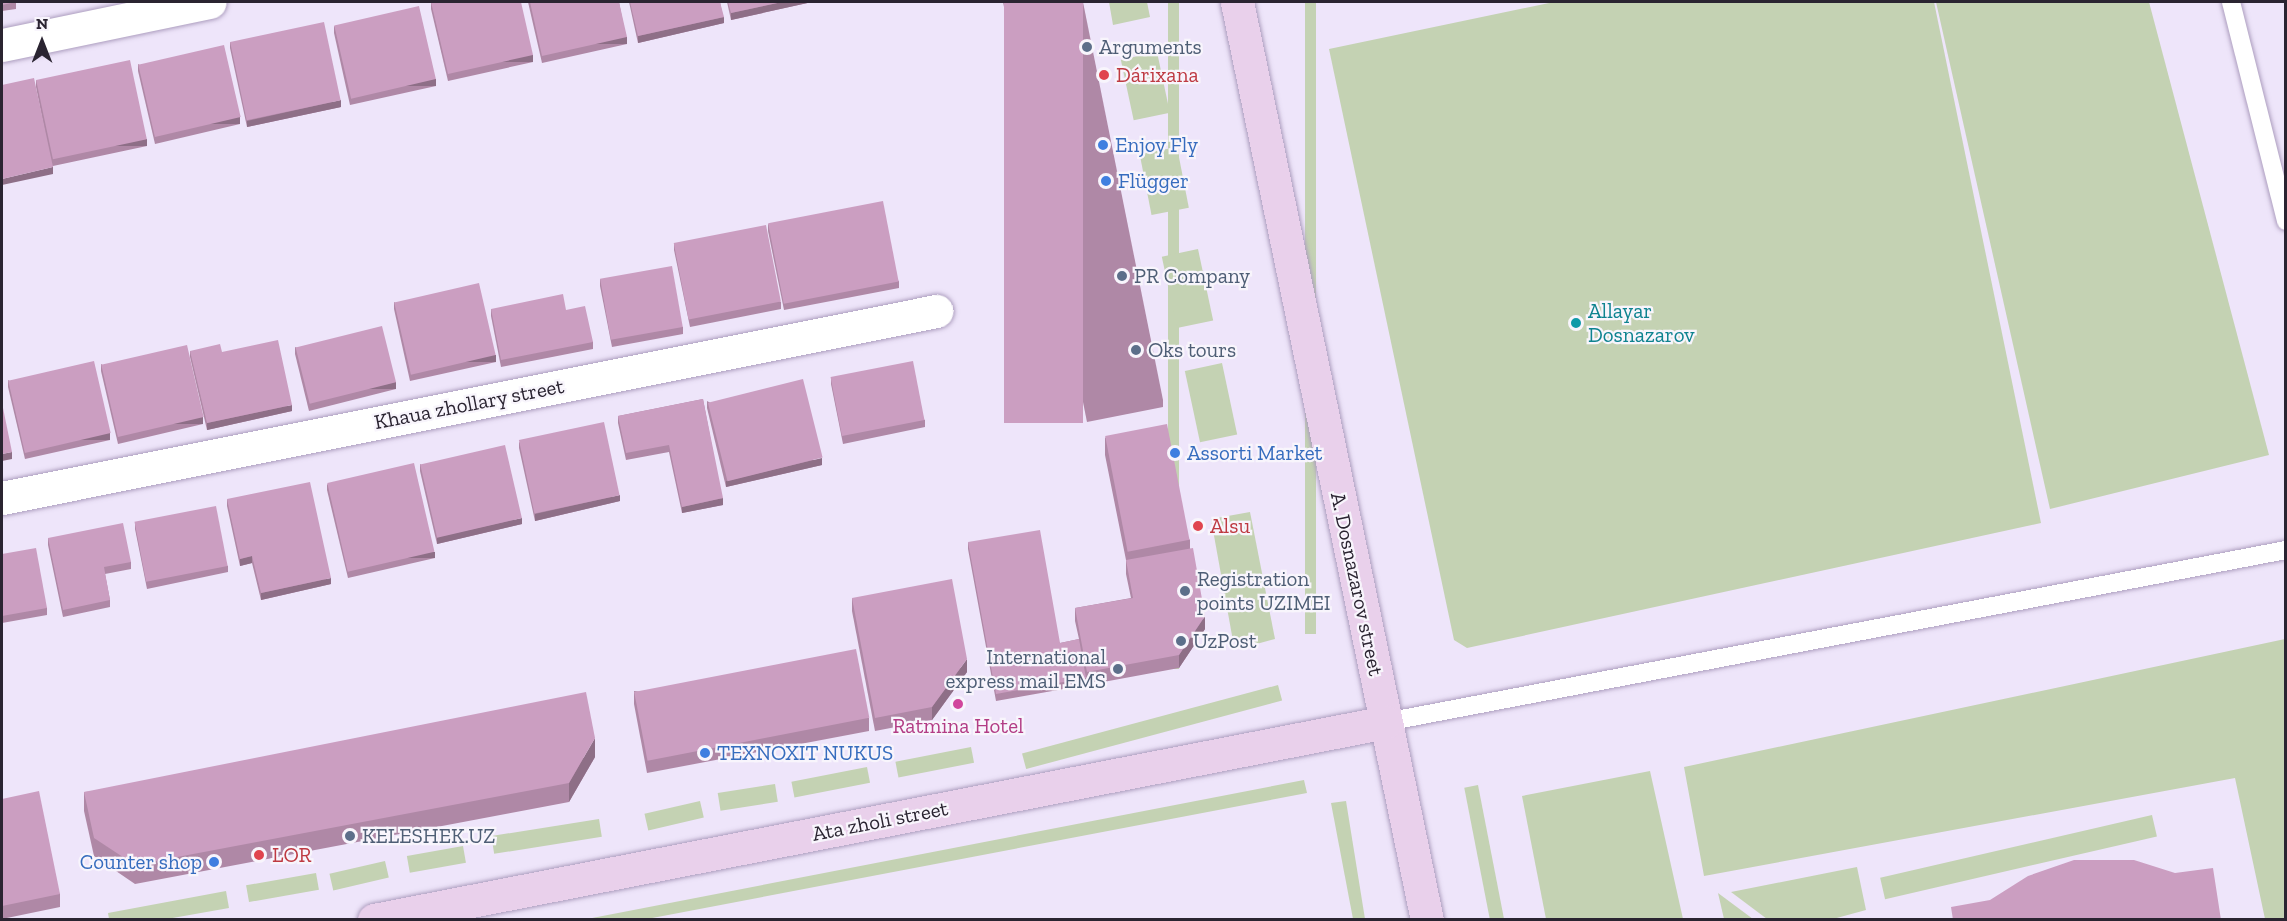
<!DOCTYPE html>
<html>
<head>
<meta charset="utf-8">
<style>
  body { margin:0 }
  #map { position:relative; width:2287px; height:921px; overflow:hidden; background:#eee5fa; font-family:"Zilla Slab",serif }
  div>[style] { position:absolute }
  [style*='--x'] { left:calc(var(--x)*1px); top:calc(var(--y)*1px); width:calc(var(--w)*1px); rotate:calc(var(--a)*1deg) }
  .green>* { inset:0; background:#c4d2b3; transform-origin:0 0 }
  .roads { filter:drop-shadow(0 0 2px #ad9ebf) drop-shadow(0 0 2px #ad9ebf) }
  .service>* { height:18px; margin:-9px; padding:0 9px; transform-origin:9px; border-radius:9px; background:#fff }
  .minor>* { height:33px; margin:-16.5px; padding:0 16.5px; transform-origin:16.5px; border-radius:16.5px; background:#fff }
  .secondary>* { height:33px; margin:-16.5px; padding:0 16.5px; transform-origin:16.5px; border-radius:16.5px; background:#e9d0eb }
  .wall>* { inset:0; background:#af88a6 }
  .shaded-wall>* { inset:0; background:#8e6f87; transform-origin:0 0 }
  .building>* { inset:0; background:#cb9ec1; transform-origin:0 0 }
  .dots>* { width:16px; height:16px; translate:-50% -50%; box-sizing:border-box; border:3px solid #f8f5fc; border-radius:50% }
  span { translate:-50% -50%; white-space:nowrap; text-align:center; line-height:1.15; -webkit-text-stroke:4.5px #f8f5fc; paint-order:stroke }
  .service-label { font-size:21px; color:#4e5e75 }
  .left { translate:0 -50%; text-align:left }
  .right { translate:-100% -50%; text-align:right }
  .health-label { font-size:21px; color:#be3a42 }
  .shop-label { font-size:21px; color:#366cbe }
  .culture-label { font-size:21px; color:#0d838f }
  .street-label { font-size:21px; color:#2a2431 }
  .hotel-label { font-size:21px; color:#b23c85 }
  .frame { position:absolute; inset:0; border:3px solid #2a2431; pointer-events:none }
  .north { position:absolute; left:12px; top:12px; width:60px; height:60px; -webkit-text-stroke:4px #f8f5fc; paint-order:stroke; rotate:0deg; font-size:16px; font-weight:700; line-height:24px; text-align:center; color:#2a2431 }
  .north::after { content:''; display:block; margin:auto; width:21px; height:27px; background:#2a2431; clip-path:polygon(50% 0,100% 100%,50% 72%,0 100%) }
</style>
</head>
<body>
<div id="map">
  <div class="green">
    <div style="clip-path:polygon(1109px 2px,1147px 2px,1150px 17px,1113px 25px)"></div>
    <div style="left:1168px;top:2px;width:11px;height:667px"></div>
    <div style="left:1305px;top:2px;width:11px;height:632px"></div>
    <div style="clip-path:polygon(1554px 2px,1934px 2px,2041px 523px,1467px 648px,1454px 640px,1329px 49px)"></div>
    <div style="clip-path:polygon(1936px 2px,2149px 2px,2269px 455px,2050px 509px)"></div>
    <div style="left:1157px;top:52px;width:62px;height:37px;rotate:78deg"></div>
    <div style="left:1177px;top:147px;width:62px;height:38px;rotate:79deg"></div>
    <div style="left:1198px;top:249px;width:73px;height:37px;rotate:78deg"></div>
    <div style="left:1222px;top:363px;width:73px;height:38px;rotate:78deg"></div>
    <div style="clip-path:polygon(1250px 512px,1275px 639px,1249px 646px,1233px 641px,1211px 519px)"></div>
    <div style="clip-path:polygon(2285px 639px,2285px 919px,2265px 919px,2235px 778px,1704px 876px,1684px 767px)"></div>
    <div style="left:1278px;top:685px;width:16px;height:265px;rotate:75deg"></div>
    <div style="left:971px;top:747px;width:16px;height:77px;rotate:79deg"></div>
    <div style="left:867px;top:767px;width:16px;height:77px;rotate:79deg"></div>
    <div style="clip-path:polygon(1650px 771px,1683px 919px,1546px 919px,1522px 796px)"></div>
    <div style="clip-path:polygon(1304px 780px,1307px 793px,647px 919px,587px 919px)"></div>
    <div style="left:775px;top:784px;width:18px;height:58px;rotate:81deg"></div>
    <div style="left:1478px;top:785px;width:136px;height:14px;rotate:79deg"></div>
    <div style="left:700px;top:801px;width:17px;height:57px;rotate:77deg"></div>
    <div style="clip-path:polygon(1346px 801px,1365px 919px,1353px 919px,1331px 803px)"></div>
    <div style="left:2152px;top:815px;width:22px;height:279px;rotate:77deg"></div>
    <div style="left:599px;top:819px;width:18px;height:109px;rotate:81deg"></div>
    <div style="left:463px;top:846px;width:17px;height:57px;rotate:80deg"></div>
    <div style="left:385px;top:861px;width:17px;height:57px;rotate:77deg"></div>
    <div style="clip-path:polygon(1857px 867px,1866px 910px,1833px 919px,1767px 919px,1731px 892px)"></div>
    <div style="left:316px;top:873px;width:17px;height:71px;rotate:80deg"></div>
    <div style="clip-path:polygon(226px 891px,229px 908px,167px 919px,109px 919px,108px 913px)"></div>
    <div style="clip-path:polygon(1718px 893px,1753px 919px,1724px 919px)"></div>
  </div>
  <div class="roads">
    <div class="service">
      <div style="--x:2231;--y:2;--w:226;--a:75.9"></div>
      <div style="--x:1386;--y:722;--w:916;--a:-10.82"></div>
    </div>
    <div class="minor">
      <div style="--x:2;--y:45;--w:212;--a:-11.7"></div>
      <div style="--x:2;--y:498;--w:953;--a:-11.32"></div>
    </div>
    <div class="secondary">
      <div style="--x:1237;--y:2;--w:937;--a:78.31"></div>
      <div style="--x:374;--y:920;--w:1031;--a:-11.07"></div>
    </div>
  </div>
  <div class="wall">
    <div style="clip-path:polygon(2px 2px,16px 2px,16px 9px,2px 11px)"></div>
    <div style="clip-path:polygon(431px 2px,533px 62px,448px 81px,431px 9px)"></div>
    <div style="clip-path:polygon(528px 2px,619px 2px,627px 44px,542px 63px)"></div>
    <div style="clip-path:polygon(629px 2px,720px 2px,724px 23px,638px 43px)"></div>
    <div style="clip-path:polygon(727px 2px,812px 2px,731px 20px)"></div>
    <div style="clip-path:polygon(1003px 2px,1083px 2px,1163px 400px,1163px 407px,1087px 422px)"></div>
    <div style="clip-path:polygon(334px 26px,436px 86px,350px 105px,334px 33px)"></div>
    <div style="clip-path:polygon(230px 42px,341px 107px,247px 127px,230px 48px)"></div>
    <div style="clip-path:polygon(138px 64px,240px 124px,155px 144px,138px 71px)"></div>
    <div style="clip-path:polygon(36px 80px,147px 146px,53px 166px,53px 174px,36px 87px)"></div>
    <div style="clip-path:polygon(768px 224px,899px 281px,899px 288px,784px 310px,768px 231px)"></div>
    <div style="clip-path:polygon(674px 243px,781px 302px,781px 309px,690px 327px,674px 250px)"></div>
    <div style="clip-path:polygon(600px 279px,683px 327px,683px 334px,612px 347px,600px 286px)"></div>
    <div style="clip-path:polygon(394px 302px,496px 362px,410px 381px,394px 309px)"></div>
    <div style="clip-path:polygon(491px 309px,566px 310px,593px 342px,593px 349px,501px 367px,491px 316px)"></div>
    <div style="clip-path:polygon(295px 347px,396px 389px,309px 411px,295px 354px)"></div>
    <div style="clip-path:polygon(190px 351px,222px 352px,292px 411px,207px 430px,190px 357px)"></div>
    <div style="clip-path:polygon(101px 364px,203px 424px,118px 444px,101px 371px)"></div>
    <div style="clip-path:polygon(831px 377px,925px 420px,925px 427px,843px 444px,831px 384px)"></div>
    <div style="clip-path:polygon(8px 380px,110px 440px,25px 459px,8px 387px)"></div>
    <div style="clip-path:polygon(703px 399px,723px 505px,682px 513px,669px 452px,626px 460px,618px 423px,618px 416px)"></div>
    <div style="clip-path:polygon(707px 401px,822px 465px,726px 487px,707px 408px)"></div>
    <div style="clip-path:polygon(1105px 437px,1190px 540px,1190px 548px,1205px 629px,1179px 668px,1087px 685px,1086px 680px,1086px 685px,996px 701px,968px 549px,968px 542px,1060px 643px,1079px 639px,1075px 621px,1075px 608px,1131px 598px,1126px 574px,1126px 560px,1105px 455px)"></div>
    <div style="clip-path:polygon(519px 442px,620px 501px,535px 521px,519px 448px)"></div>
    <div style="clip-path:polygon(420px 464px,522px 524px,437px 544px,420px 471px)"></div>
    <div style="clip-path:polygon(327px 484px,435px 558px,348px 578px,327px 490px)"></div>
    <div style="clip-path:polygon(227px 499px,331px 584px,261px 600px,252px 563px,240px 566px,227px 506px)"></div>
    <div style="clip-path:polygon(135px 522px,228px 566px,228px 572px,147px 589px,135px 529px)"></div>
    <div style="clip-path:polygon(48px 538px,131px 562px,131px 569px,105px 574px,110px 600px,110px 607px,63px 617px,48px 545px)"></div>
    <div style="clip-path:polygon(2px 554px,47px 608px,47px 615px,2px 623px)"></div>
    <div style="clip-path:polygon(852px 598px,967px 672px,932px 720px,875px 731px,852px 611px)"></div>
    <div style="clip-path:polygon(634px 691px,869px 718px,869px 731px,647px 773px,634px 704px)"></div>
    <div style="clip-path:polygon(595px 757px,569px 802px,135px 884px,94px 856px,84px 811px,84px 792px)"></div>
    <div style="clip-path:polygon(2px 799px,60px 894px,60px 907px,2px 919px)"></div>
  </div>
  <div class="shaded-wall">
    <div style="clip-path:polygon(782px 2px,812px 2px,731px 20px,731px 13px)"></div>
    <div style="clip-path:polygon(724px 17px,724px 23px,638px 43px,638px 36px)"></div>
    <div style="left:627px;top:37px;width:7px;height:87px;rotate:90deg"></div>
    <div style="left:533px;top:55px;width:7px;height:87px;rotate:90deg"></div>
    <div style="left:436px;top:79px;width:7px;height:88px;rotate:90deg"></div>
    <div style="clip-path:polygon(341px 100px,341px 107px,247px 127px,247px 121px)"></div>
    <div style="left:240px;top:117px;width:7px;height:87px;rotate:90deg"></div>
    <div style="left:147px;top:139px;width:7px;height:96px;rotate:90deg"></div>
    <div style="clip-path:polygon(53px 167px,53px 174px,2px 185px,2px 179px)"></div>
    <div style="left:496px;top:355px;width:7px;height:88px;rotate:90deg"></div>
    <div style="left:396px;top:382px;width:7px;height:90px;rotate:90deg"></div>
    <div style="clip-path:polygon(292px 405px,292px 411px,207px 430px,207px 423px)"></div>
    <div style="left:203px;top:417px;width:7px;height:87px;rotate:90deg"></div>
    <div style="left:110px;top:433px;width:7px;height:87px;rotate:90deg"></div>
    <div style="clip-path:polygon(12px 452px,12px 459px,2px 461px,2px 454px)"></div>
    <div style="clip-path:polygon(822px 458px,822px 465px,726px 487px,726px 481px)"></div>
    <div style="clip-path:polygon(620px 495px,620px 501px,535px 521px,535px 514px)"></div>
    <div style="clip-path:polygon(723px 498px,723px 505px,682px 513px,682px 507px)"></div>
    <div style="clip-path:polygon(522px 518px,522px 524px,437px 544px,437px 537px)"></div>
    <div style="left:435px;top:552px;width:6px;height:89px;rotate:90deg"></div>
    <div style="clip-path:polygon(252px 556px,252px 563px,240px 566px,240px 559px)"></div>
    <div style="clip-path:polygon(331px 578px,331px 584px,261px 600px,261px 593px)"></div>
    <div style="clip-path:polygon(1205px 616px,1205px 629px,1179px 668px,1179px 655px)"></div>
    <div style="clip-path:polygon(967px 659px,967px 672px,932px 720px,932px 707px)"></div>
    <div style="clip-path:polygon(595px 738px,595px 757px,569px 802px,569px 783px)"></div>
  </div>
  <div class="building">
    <div style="clip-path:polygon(2px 2px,16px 2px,2px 5px)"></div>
    <div style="clip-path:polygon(431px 2px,521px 2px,533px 55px,448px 74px)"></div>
    <div style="clip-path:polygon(530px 2px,619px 2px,627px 37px,542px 56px)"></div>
    <div style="clip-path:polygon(630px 2px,720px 2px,724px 17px,638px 36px)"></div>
    <div style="clip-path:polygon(728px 2px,782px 2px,731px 13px)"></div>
    <div style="left:1004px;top:2px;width:79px;height:421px"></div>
    <div style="left:419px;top:6px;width:75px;height:87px;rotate:77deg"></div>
    <div style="left:324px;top:22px;width:80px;height:96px;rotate:78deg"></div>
    <div style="left:224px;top:45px;width:74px;height:88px;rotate:77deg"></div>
    <div style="left:130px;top:60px;width:81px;height:96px;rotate:78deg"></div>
    <div style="clip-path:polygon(34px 78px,53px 167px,2px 179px,2px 85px)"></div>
    <div style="left:883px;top:201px;width:82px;height:117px;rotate:79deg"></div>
    <div style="left:766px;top:225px;width:78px;height:94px;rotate:79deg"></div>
    <div style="left:672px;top:266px;width:62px;height:73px;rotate:80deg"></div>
    <div style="left:479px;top:283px;width:74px;height:87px;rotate:77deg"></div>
    <div style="clip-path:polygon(563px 294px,566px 310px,585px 306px,593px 342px,501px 360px,491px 309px)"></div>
    <div style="left:382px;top:326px;width:58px;height:89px;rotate:76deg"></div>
    <div style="clip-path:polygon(278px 340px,292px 405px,207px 423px,190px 351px,220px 344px,222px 352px)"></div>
    <div style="left:187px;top:345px;width:74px;height:88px;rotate:77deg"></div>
    <div style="left:94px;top:361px;width:74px;height:88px;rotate:77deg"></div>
    <div style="left:913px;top:361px;width:60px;height:84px;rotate:79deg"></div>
    <div style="left:803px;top:379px;width:81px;height:98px;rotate:76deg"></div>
    <div style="clip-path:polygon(703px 399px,723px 498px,682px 507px,669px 445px,626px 453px,618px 416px)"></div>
    <div style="clip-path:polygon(2px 403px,12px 452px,2px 454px)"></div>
    <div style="left:604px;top:422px;width:75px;height:87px;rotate:78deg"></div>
    <div style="left:1167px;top:424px;width:118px;height:63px;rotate:79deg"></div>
    <div style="left:505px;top:445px;width:75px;height:87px;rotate:77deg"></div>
    <div style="left:414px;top:463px;width:91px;height:89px;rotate:77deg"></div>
    <div style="clip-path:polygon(310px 482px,331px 578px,261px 593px,252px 556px,240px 559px,227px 499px)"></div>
    <div style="left:216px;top:506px;width:61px;height:83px;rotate:79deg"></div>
    <div style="clip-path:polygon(123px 523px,131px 562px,104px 567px,110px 600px,63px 610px,48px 538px)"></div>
    <div style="clip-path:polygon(1040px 530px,1060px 643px,1079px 639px,1086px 678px,996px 694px,968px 542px)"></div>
    <div style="clip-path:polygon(36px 548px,47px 608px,2px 616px,2px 554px)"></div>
    <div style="clip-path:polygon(1193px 548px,1205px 616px,1179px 655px,1087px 672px,1075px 608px,1133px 598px,1126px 560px)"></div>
    <div style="clip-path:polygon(952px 579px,967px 659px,932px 707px,875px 718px,852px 598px)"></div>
    <div style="left:856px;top:649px;width:70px;height:226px;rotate:79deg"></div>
    <div style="clip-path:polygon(586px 692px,595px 738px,569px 783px,135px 865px,94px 838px,84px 792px)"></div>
    <div style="clip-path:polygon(39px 791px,60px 894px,2px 906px,2px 799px)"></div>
    <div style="clip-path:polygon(2074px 860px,2134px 860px,2175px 873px,2213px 868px,2221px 920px,1953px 920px,1951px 907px,1990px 900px,2028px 876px)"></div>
  </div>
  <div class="dots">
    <div style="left:1087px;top:47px;background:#5c6f8a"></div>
    <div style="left:1104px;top:75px;background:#e0444e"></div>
    <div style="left:1103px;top:145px;background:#3f7fe0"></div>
    <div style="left:1106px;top:181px;background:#3f7fe0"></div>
    <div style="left:1122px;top:276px;background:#5c6f8a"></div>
    <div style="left:1576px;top:323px;background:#0f9aa8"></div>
    <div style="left:1136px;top:350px;background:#5c6f8a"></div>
    <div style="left:1175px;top:453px;background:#3f7fe0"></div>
    <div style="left:1198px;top:526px;background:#e0444e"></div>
    <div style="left:1185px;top:591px;background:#5c6f8a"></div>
    <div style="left:1181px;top:641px;background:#5c6f8a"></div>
    <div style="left:1118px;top:669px;background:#5c6f8a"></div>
    <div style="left:958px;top:704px;background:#d1479c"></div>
    <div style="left:705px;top:753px;background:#3f7fe0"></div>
    <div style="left:350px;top:836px;background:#5c6f8a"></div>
    <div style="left:259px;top:855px;background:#e0444e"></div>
    <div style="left:214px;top:862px;background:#3f7fe0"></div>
  </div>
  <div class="service-label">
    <span class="left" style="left:1099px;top:47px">Arguments</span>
    <span class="left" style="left:1134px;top:276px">PR Company</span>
    <span class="left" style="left:1148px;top:350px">Oks tours</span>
    <span class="left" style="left:1197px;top:591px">Registration<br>points UZIMEI</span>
    <span class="left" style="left:1193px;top:641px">UzPost</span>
    <span class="right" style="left:1106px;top:669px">International<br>express mail EMS</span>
    <span class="left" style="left:362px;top:836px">KELESHEK.UZ</span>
  </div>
  <div class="health-label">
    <span class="left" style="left:1116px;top:75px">Dárixana</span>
    <span class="left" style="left:1210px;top:526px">Alsu</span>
    <span class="left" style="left:272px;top:855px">LOR</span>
  </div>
  <div class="shop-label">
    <span class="left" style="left:1115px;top:145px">Enjoy Fly</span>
    <span class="left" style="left:1118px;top:181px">Flügger</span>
    <span class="left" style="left:1187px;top:453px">Assorti Market</span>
    <span class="left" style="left:717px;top:753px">TEXNOXIT NUKUS</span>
    <span class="right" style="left:202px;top:862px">Counter shop</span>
  </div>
  <div class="culture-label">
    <span class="left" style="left:1588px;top:323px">Allayar<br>Dosnazarov</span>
  </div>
  <div class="street-label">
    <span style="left:469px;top:404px;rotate:-11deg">Khaua zhollary street</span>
    <span style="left:1357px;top:584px;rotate:78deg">A. Dosnazarov street</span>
    <span style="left:880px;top:821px;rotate:-11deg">Ata zholi street</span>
  </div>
  <div class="hotel-label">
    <span style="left:958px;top:726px">Ratmina Hotel</span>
  </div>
  <div class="frame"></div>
  <div class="north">N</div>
</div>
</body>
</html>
